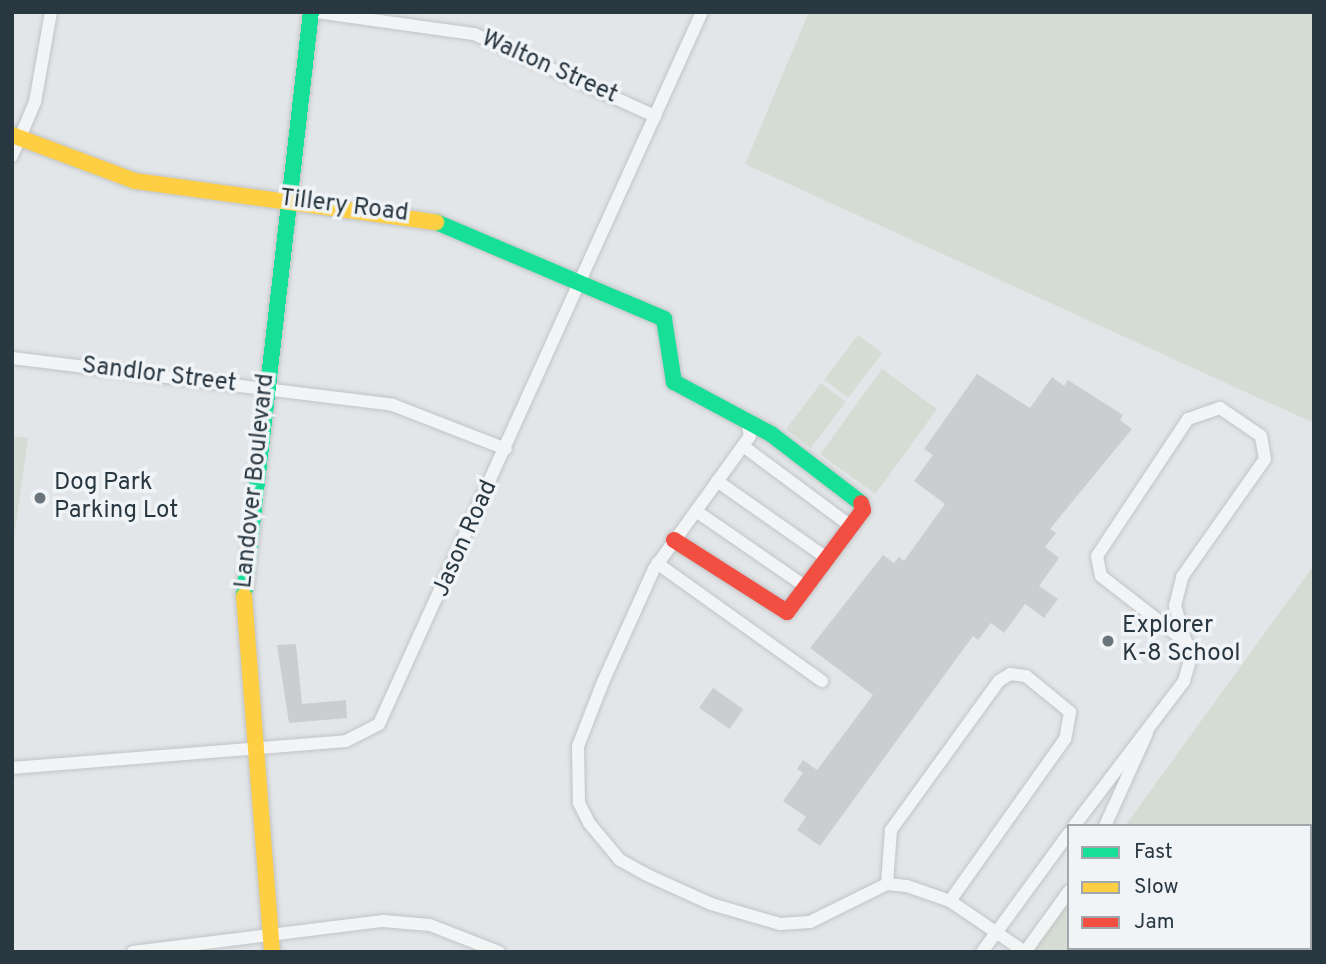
<!DOCTYPE html>
<html>
<head>
<meta charset="utf-8">
<style>
  body { margin:0 }
  #map { position:relative; width:1326px; height:964px; overflow:hidden; background:#e3e6e8; font-family:Overpass,sans-serif }
  div>[style] { position:absolute }
  [style*='--x'] { left:calc(var(--x)*1px); top:calc(var(--y)*1px); width:calc(var(--w)*1px); rotate:calc(var(--a)*1deg) }
  .green>* { inset:0; background:#d5dcd3; transform-origin:0 0 }
  .building>* { inset:0; background:#cbced0; transform-origin:0 0 }
  .roads { filter:drop-shadow(0 0 2px #c1c4c6) drop-shadow(0 0 2px #c1c4c6) }
  .street>* { height:12px; margin:-6px; padding:0 6px; transform-origin:6px; border-radius:6px; background:#f2f4f5 }
  .fast>* { height:16px; margin:-8px; padding:0 8px; transform-origin:8px; border-radius:8px; background:#16e098 }
  .slow>* { height:16px; margin:-8px; padding:0 8px; transform-origin:8px; border-radius:8px; background:#ffcf43 }
  .jam>* { height:16px; margin:-8px; padding:0 8px; transform-origin:8px; border-radius:8px; background:#f24e42 }
  .dots>* { width:19px; height:19px; translate:-50% -50%; box-sizing:border-box; border:4px solid #f0f4f7; border-radius:50% }
  span { translate:-50% -50%; white-space:nowrap; text-align:center; line-height:1.15; -webkit-text-stroke:7px #f0f4f7; paint-order:stroke }
  .street-label { font-size:24px; color:#293741 }
  .poi-label { font-size:24px; color:#293741 }
  .left { translate:0 -50%; text-align:left }
  .frame { position:absolute; inset:0; border:14px solid #293741; pointer-events:none }
  .legend { position:absolute; left:1067px; top:824px; width:245px; height:126px; box-sizing:border-box; background:#f0f4f7; border:2px solid #a0a8ae; margin:0; padding:9px 12px; list-style:none; font-size:21px; color:#293741 }
  .legend li { display:flex; align-items:center; gap:14px; height:35px }
  .legend b { width:35px; border:2px solid #a0a8ae }
</style>
</head>
<body>
<div id="map">
  <div class="green">
    <div style="clip-path:polygon(809px 12px,1314px 12px,1314px 423px,745px 164px)"></div>
    <div style="left:858px;top:335px;width:30px;height:56px;rotate:37deg"></div>
    <div style="left:882px;top:369px;width:68px;height:105px;rotate:36deg"></div>
    <div style="left:821px;top:383px;width:31px;height:58px;rotate:37deg"></div>
    <div style="clip-path:polygon(12px 436px,28px 438px,12px 552px)"></div>
    <div style="clip-path:polygon(1314px 565px,1314px 952px,1033px 952px,1069px 903px,1069px 948px,1310px 948px,1310px 826px,1125px 826px)"></div>
  </div>
  <div class="building">
    <div style="clip-path:polygon(977px 374px,1030px 408px,1052px 377px,1064px 386px,1068px 380px,1123px 415px,1120px 420px,1132px 429px,1050px 529px,1056px 533px,1045px 547px,1059px 558px,1039px 586px,1058px 599px,1044px 618px,1025px 604px,1004px 633px,991px 623px,978px 640px,973px 636px,820px 846px,797px 830px,806px 817px,783px 801px,803px 773px,797px 769px,803px 760px,817px 770px,873px 695px,810px 648px,883px 555px,894px 563px,899px 557px,904px 561px,945px 504px,914px 481px,933px 455px,924px 449px)"></div>
    <div style="clip-path:polygon(296px 644px,302px 704px,346px 700px,347px 718px,289px 723px,277px 645px)"></div>
    <div style="left:713px;top:688px;width:37px;height:24px;rotate:35deg"></div>
  </div>
  <div class="roads">
    <div class="street">
      <div style="--x:315;--y:12;--w:161;--a:7.9"></div>
      <div style="--x:474;--y:34;--w:199;--a:24.4"></div>
      <div style="--x:12;--y:156;--w:59;--a:-66.9"></div>
      <div style="--x:35;--y:102;--w:91;--a:-79.9"></div>
      <div style="--x:12;--y:358;--w:384;--a:7"></div>
      <div style="--x:393;--y:405;--w:121;--a:21.3"></div>
      <div style="--x:747;--y:421;--w:15;--a:79"></div>
      <div style="--x:750;--y:436;--w:164;--a:125.8"></div>
      <div style="--x:654;--y:569;--w:124;--a:114.3"></div>
      <div style="--x:603;--y:682;--w:69;--a:111.3"></div>
      <div style="--x:578;--y:746;--w:57;--a:89"></div>
      <div style="--x:579;--y:803;--w:22;--a:63"></div>
      <div style="--x:589;--y:823;--w:48;--a:50"></div>
      <div style="--x:620;--y:860;--w:29;--a:29"></div>
      <div style="--x:645;--y:874;--w:72;--a:24.4"></div>
      <div style="--x:711;--y:904;--w:72;--a:16.2"></div>
      <div style="--x:780;--y:924;--w:30;--a:-4"></div>
      <div style="--x:810;--y:922;--w:86;--a:-26.3"></div>
      <div style="--x:887;--y:884;--w:20;--a:6"></div>
      <div style="--x:907;--y:886;--w:46;--a:19.2"></div>
      <div style="--x:950;--y:901;--w:91;--a:34.2"></div>
      <div style="--x:1025;--y:952;--w:75;--a:-54.2"></div>
      <div style="--x:743;--y:446;--w:136;--a:36.6"></div>
      <div style="--x:717;--y:481;--w:136;--a:35.1"></div>
      <div style="--x:696;--y:511;--w:134;--a:34.6"></div>
      <div style="--x:657;--y:563;--w:203;--a:35.6"></div>
      <div style="--x:12;--y:768;--w:335;--a:-4.6"></div>
      <div style="--x:346;--y:741;--w:37;--a:-27"></div>
      <div style="--x:379;--y:724;--w:782;--a:-65.6"></div>
      <div style="--x:1074;--y:826;--w:182;--a:-52.8"></div>
      <div style="--x:1184;--y:681;--w:25;--a:-74"></div>
      <div style="--x:1191;--y:657;--w:16;--a:-108"></div>
      <div style="--x:1186;--y:642;--w:38;--a:-107"></div>
      <div style="--x:1175;--y:606;--w:30;--a:-76"></div>
      <div style="--x:1182;--y:577;--w:144;--a:-54.9"></div>
      <div style="--x:1265;--y:459;--w:23;--a:-100"></div>
      <div style="--x:1261;--y:436;--w:50;--a:-145.7"></div>
      <div style="--x:1220;--y:408;--w:34;--a:161"></div>
      <div style="--x:1188;--y:419;--w:164;--a:123.6"></div>
      <div style="--x:1097;--y:556;--w:20;--a:79"></div>
      <div style="--x:1101;--y:576;--w:108;--a:37.8"></div>
      <div style="--x:1105;--y:826;--w:102;--a:-65.7"></div>
      <div style="--x:887;--y:884;--w:54;--a:-85.8"></div>
      <div style="--x:891;--y:830;--w:184;--a:-54.1"></div>
      <div style="--x:999;--y:681;--w:13;--a:-32"></div>
      <div style="--x:1010;--y:674;--w:16;--a:7"></div>
      <div style="--x:1026;--y:676;--w:57;--a:39.3"></div>
      <div style="--x:1070;--y:712;--w:27;--a:100"></div>
      <div style="--x:1065;--y:739;--w:199;--a:125.4"></div>
      <div style="--x:133;--y:952;--w:252;--a:-7.1"></div>
      <div style="--x:383;--y:921;--w:47;--a:4.9"></div>
      <div style="--x:430;--y:925;--w:74;--a:21.4"></div>
      <div style="--x:982;--y:952;--w:147;--a:-53.8"></div>
    </div>
    <div class="fast">
      <div style="--x:436;--y:222;--w:248;--a:23"></div>
      <div style="--x:664;--y:319;--w:64;--a:81"></div>
      <div style="--x:674;--y:382;--w:110;--a:28.2"></div>
      <div style="--x:771;--y:434;--w:113;--a:37.5"></div>
      <div style="--x:244;--y:596;--w:588;--a:-83.46"></div>
    </div>
    <div class="slow">
      <div style="--x:12;--y:135;--w:131;--a:20.5"></div>
      <div style="--x:135;--y:181;--w:304;--a:7.8"></div>
      <div style="--x:244;--y:596;--w:357;--a:85.5"></div>
    </div>
    <div class="jam">
      <div style="--x:674;--y:540;--w:134;--a:32.5"></div>
      <div style="--x:787;--y:612;--w:127;--a:-53.3"></div>
      <div style="--x:863;--y:510;--w:7;--a:-106"></div>
    </div>
  </div>
  <div class="dots">
    <div style="left:40px;top:498px;background:#6a747b"></div>
    <div style="left:1108px;top:641px;background:#6a747b"></div>
  </div>
  <div class="street-label">
    <span style="left:549px;top:68px;rotate:24deg">Walton Street</span>
    <span style="left:344px;top:207px;rotate:7deg">Tillery Road</span>
    <span style="left:159px;top:376px;rotate:7deg">Sandlor Street</span>
    <span style="left:256px;top:481px;rotate:-84deg">Landover Boulevard</span>
    <span style="left:466px;top:539px;rotate:-66deg">Jason Road</span>
  </div>
  <div class="poi-label">
    <span class="left" style="left:54px;top:498px">Dog Park<br>Parking Lot</span>
    <span class="left" style="left:1122px;top:641px">Explorer<br>K-8 School</span>
  </div>
  <div class="frame"></div>
  <ul class="legend">
  <li><b style="height:9px;background:#16e098"></b>Fast</li>
  <li><b style="height:9px;background:#ffcf43"></b>Slow</li>
  <li><b style="height:9px;background:#f24e42"></b>Jam</li>
  </ul>
</div>
</body>
</html>
